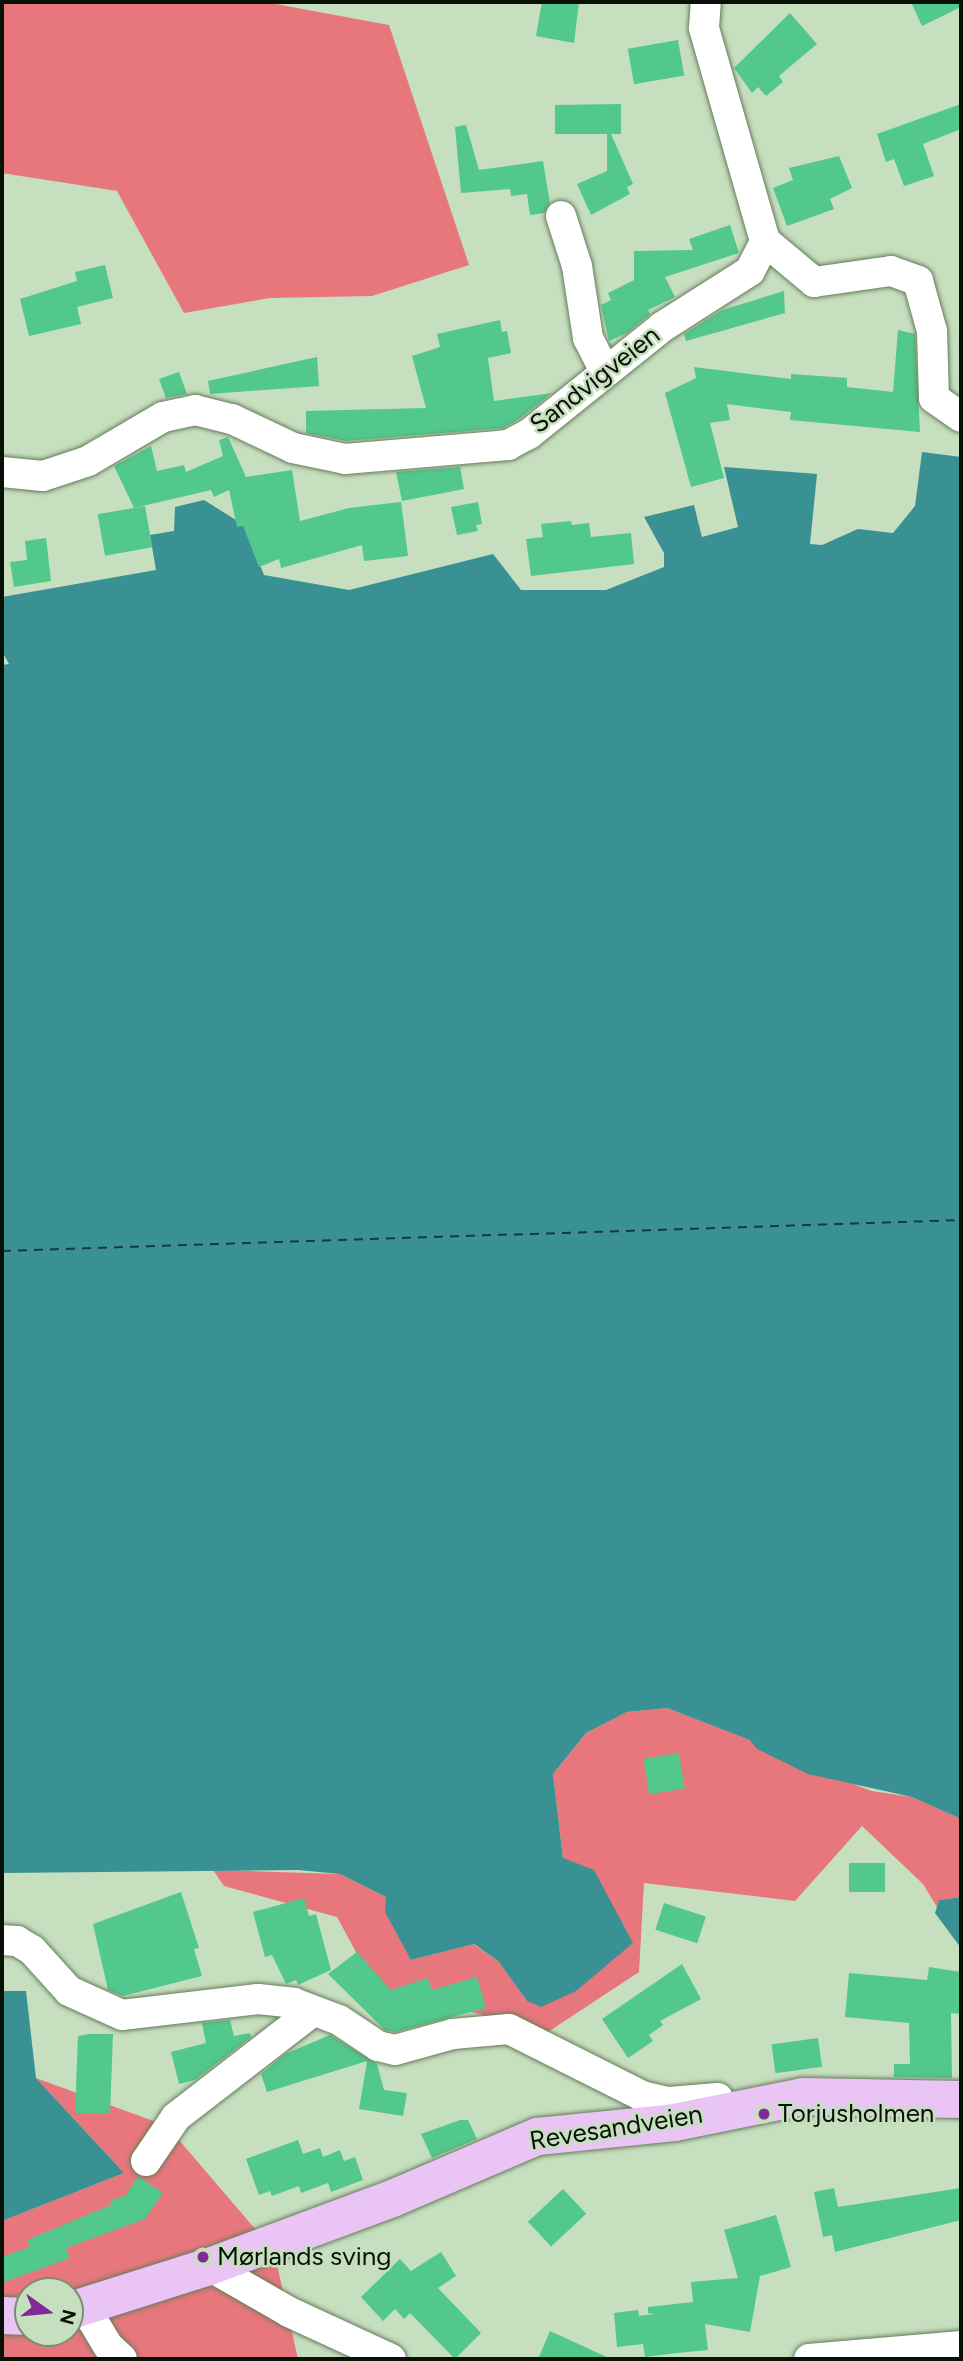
<!DOCTYPE html>
<html>
<head>
<meta charset="utf-8">
<style>
  body { margin:0 }
  #map { position:relative; width:963px; height:2361px; overflow:hidden; background:#c6dfbe; font-family:Figtree,sans-serif }
  div>[style] { position:absolute }
  [style*='--x'] { left:calc(var(--x)*1px); top:calc(var(--y)*1px); width:calc(var(--w)*1px); rotate:calc(var(--a)*1deg) }
  .forest>* { inset:0; background:#e7777d }
  .water>* { inset:0; background:#399194 }
  .ferry>* { height:2px; margin-top:-1px; transform-origin:0; background:repeating-linear-gradient(90deg,#1b3738 0 9px,transparent 0 16px) }
  .building>* { inset:0; background:#52c88c; transform-origin:0 0 }
  .roads { filter:drop-shadow(0 0 2px #657c5d) drop-shadow(0 0 2px #657c5d) }
  .minor>* { height:30px; margin:-15px; padding:0 15px; transform-origin:15px; border-radius:15px; background:#fff }
  .major>* { height:37px; margin:-18.5px; padding:0 18.5px; transform-origin:18.5px; border-radius:18.5px; background:#e9c4f4 }
  .dots>* { width:19px; height:19px; translate:-50% -50%; box-sizing:border-box; border:4px solid #c6dfbe; border-radius:50% }
  span { translate:-50% -50%; white-space:nowrap; text-align:center; line-height:1.15; -webkit-text-stroke:5px #c6dfbe; paint-order:stroke }
  .street-label { font-size:26px; color:#081106 }
  .poi-label { font-size:26px; color:#081106 }
  .left { translate:0 -50%; text-align:left }
  .frame { position:absolute; inset:0; border:4px solid #081106; pointer-events:none }
  .north { position:absolute; left:14px; top:2277px; width:70px; height:70px; box-sizing:border-box; background:#c6dfbe; border:2px solid #7a8d74; border-radius:50%; rotate:105deg; font-size:19px; font-weight:700; line-height:28px; text-align:center; color:#081106 }
  .north::after { content:''; display:block; margin:auto; width:24px; height:32px; background:#802a98; clip-path:polygon(50% 0,100% 100%,50% 72%,0 100%) }
</style>
</head>
<body>
<div id="map">
  <div class="forest">
    <div style="clip-path:polygon(2px 2px,265px 2px,389px 25px,469px 265px,372px 296px,270px 298px,184px 313px,117px 191px,2px 173px)"></div>
    <div style="clip-path:polygon(667px 1708px,751px 1740px,758px 1749px,872px 1791px,912px 1797px,961px 1819px,961px 1897px,939px 1900px,937px 1907px,923px 1884px,862px 1826px,795px 1901px,644px 1883px,639px 1972px,548px 2032px,375px 1987px,337px 1917px,224px 1886px,213px 1870px,340px 1874px,386px 1897px,411px 1960px,473px 1944px,498px 1961px,527px 2001px,563px 1858px,553px 1774px,586px 1733px,627px 1712px)"></div>
    <div style="clip-path:polygon(evenodd,36px 2078px,167px 2126px,274px 2251px,298px 2359px,2px 2359px,2px 2221px,124px 2173px,36px 2078px,28px 2291px,70px 2291px,70px 2333px,28px 2333px,28px 2291px)"></div>
  </div>
  <div class="water">
    <div style="clip-path:polygon(922px 452px,961px 457px,961px 1819px,912px 1797px,808px 1774px,757px 1749px,750px 1740px,667px 1708px,627px 1712px,586px 1733px,553px 1774px,563px 1858px,594px 1870px,633px 1943px,576px 1991px,541px 2007px,527px 2001px,498px 1961px,474px 1944px,411px 1960px,385px 1912px,386px 1897px,340px 1874px,298px 1870px,2px 1873px,2px 665px,9px 664px,2px 651px,2px 597px,156px 570px,150px 535px,174px 531px,175px 507px,204px 500px,244px 525px,264px 575px,349px 590px,493px 554px,521px 590px,606px 590px,664px 567px,664px 553px,644px 517px,694px 505px,702px 537px,738px 527px,724px 467px,817px 474px,810px 544px,822px 545px,858px 529px,893px 533px,915px 506px)"></div>
    <div style="clip-path:polygon(961px 1897px,961px 1948px,935px 1913px,939px 1900px)"></div>
    <div style="clip-path:polygon(2px 1991px,26px 1991px,36px 2078px,124px 2173px,2px 2221px)"></div>
  </div>
  <div class="ferry">
    <div style="--x:2;--y:1251;--w:960;--a:-1.85"></div>
  </div>
  <div class="building">
    <div style="clip-path:polygon(542px 2px,579px 2px,574px 43px,536px 36px)"></div>
    <div style="clip-path:polygon(911px 2px,961px 2px,961px 7px,922px 26px)"></div>
    <div style="clip-path:polygon(790px 13px,817px 44px,779px 76px,783px 82px,766px 96px,758px 87px,752px 93px,734px 68px)"></div>
    <div style="left:678px;top:40px;width:36px;height:51px;rotate:80deg"></div>
    <div style="clip-path:polygon(621px 104px,621px 134px,611px 134px,633px 184px,627px 187px,630px 194px,591px 215px,577px 184px,607px 171px,607px 134px,555px 134px,555px 105px)"></div>
    <div style="clip-path:polygon(961px 104px,961px 129px,923px 144px,934px 176px,904px 186px,894px 159px,886px 162px,877px 134px)"></div>
    <div style="clip-path:polygon(466px 125px,479px 170px,543px 161px,550px 203px,544px 213px,530px 215px,527px 194px,511px 196px,510px 189px,461px 193px,455px 127px)"></div>
    <div style="clip-path:polygon(839px 156px,852px 188px,830px 199px,834px 209px,787px 226px,773px 188px,793px 180px,789px 168px)"></div>
    <div style="clip-path:polygon(730px 225px,739px 253px,665px 277px,675px 297px,648px 310px,650px 314px,627px 333px,609px 341px,601px 305px,611px 300px,608px 293px,634px 280px,634px 251px,693px 250px,689px 239px)"></div>
    <div style="clip-path:polygon(105px 265px,113px 298px,77px 307px,81px 324px,29px 336px,20px 299px,77px 281px,75px 272px)"></div>
    <div style="clip-path:polygon(784px 291px,785px 313px,686px 341px,684px 334px,722px 310px)"></div>
    <div style="clip-path:polygon(500px 320px,502px 332px,507px 331px,511px 353px,488px 358px,494px 401px,552px 393px,519px 419px,503px 428px,346px 441px,306px 433px,306px 411px,426px 408px,412px 356px,440px 347px,437px 334px)"></div>
    <div style="clip-path:polygon(898px 330px,915px 334px,920px 432px,790px 420px,791px 412px,727px 404px,730px 420px,710px 423px,724px 478px,691px 487px,665px 393px,696px 378px,694px 367px,791px 379px,791px 374px,847px 378px,847px 387px,893px 392px)"></div>
    <div style="clip-path:polygon(317px 357px,319px 386px,210px 394px,208px 381px)"></div>
    <div style="clip-path:polygon(179px 372px,187px 394px,166px 398px,159px 379px)"></div>
    <div style="clip-path:polygon(228px 437px,246px 477px,292px 470px,300px 521px,349px 508px,401px 502px,408px 556px,364px 561px,362px 545px,281px 568px,279px 559px,259px 567px,243px 526px,237px 527px,229px 490px,214px 497px,211px 490px,134px 508px,114px 466px,151px 446px,157px 471px,184px 465px,186px 472px,223px 456px,219px 440px)"></div>
    <div style="clip-path:polygon(460px 467px,464px 489px,402px 501px,396px 472px)"></div>
    <div style="clip-path:polygon(478px 502px,482px 524px,476px 525px,478px 531px,457px 535px,451px 507px)"></div>
    <div style="left:145px;top:506px;width:42px;height:48px;rotate:80deg"></div>
    <div style="clip-path:polygon(571px 521px,572px 525px,589px 523px,591px 537px,631px 533px,634px 564px,531px 576px,526px 539px,543px 537px,541px 524px)"></div>
    <div style="clip-path:polygon(46px 538px,51px 581px,14px 587px,10px 562px,27px 560px,25px 541px)"></div>
    <div style="left:679px;top:1753px;width:36px;height:36px;rotate:81deg"></div>
    <div style="left:849px;top:1863px;width:36px;height:29px"></div>
    <div style="clip-path:polygon(181px 1892px,199px 1948px,194px 1949px,202px 1976px,123px 1996px,108px 1990px,93px 1924px)"></div>
    <div style="clip-path:polygon(304px 1898px,309px 1916px,316px 1914px,331px 1970px,298px 1985px,296px 1980px,286px 1984px,272px 1955px,265px 1957px,253px 1912px)"></div>
    <div style="left:664px;top:1903px;width:44px;height:28px;rotate:18deg"></div>
    <div style="clip-path:polygon(357px 1952px,391px 1990px,428px 1978px,432px 1990px,477px 1977px,486px 2008px,395px 2032px,385px 2030px,328px 1974px)"></div>
    <div style="clip-path:polygon(682px 1964px,701px 1999px,660px 2021px,663px 2025px,649px 2035px,653px 2041px,628px 2058px,602px 2019px)"></div>
    <div style="clip-path:polygon(929px 1967px,961px 1972px,961px 2014px,951px 2013px,952px 2078px,894px 2077px,894px 2064px,910px 2064px,909px 2023px,845px 2017px,849px 1973px,927px 1980px)"></div>
    <div style="clip-path:polygon(230px 2020px,234px 2036px,250px 2033px,251px 2037px,195px 2080px,179px 2084px,171px 2052px,206px 2043px,202px 2023px)"></div>
    <div style="clip-path:polygon(89px 2034px,113px 2034px,110px 2114px,75px 2113px,78px 2036px)"></div>
    <div style="clip-path:polygon(330px 2035px,377px 2064px,384px 2090px,407px 2093px,403px 2116px,359px 2109px,367px 2061px,267px 2092px,261px 2074px,285px 2054px)"></div>
    <div style="left:818px;top:2038px;width:29px;height:47px;rotate:82deg"></div>
    <div style="clip-path:polygon(460px 2120px,468px 2120px,477px 2139px,432px 2158px,421px 2134px)"></div>
    <div style="clip-path:polygon(298px 2140px,303px 2154px,320px 2148px,323px 2157px,340px 2150px,344px 2161px,355px 2157px,363px 2180px,331px 2192px,328px 2183px,301px 2193px,299px 2186px,272px 2196px,270px 2191px,259px 2195px,246px 2159px)"></div>
    <div style="clip-path:polygon(138px 2176px,163px 2193px,145px 2219px,66px 2248px,70px 2258px,2px 2283px,2px 2257px,30px 2247px,27px 2240px,111px 2205px,110px 2201px,126px 2195px)"></div>
    <div style="clip-path:polygon(834px 2188px,838px 2207px,961px 2188px,961px 2220px,835px 2252px,832px 2235px,823px 2237px,814px 2192px)"></div>
    <div style="left:563px;top:2189px;width:34px;height:48px;rotate:47deg"></div>
    <div style="clip-path:polygon(776px 2215px,791px 2267px,760px 2276px,750px 2332px,705px 2324px,708px 2350px,677px 2353px,645px 2357px,643px 2344px,617px 2347px,614px 2313px,638px 2310px,639px 2316px,654px 2314px,648px 2313px,648px 2307px,693px 2302px,691px 2282px,738px 2278px,724px 2230px)"></div>
    <div style="clip-path:polygon(441px 2252px,456px 2276px,438px 2288px,481px 2333px,455px 2359px,410px 2313px,404px 2319px,395px 2309px,383px 2321px,361px 2297px,400px 2259px,411px 2271px)"></div>
    <div style="clip-path:polygon(550px 2331px,611px 2359px,538px 2359px)"></div>
  </div>
  <div class="roads">
    <div class="minor">
      <div style="--x:561;--y:216;--w:52;--a:72.3"></div>
      <div style="--x:577;--y:266;--w:73;--a:81.3"></div>
      <div style="--x:588;--y:338;--w:36;--a:63"></div>
      <div style="--x:765;--y:241;--w:64;--a:39.9"></div>
      <div style="--x:814;--y:282;--w:78;--a:-8.1"></div>
      <div style="--x:891;--y:271;--w:29;--a:20"></div>
      <div style="--x:918;--y:281;--w:52;--a:74.4"></div>
      <div style="--x:932;--y:331;--w:67;--a:88.3"></div>
      <div style="--x:934;--y:398;--w:33;--a:35"></div>
      <div style="--x:2;--y:472;--w:41;--a:5.6"></div>
      <div style="--x:43;--y:476;--w:47;--a:-18.4"></div>
      <div style="--x:88;--y:461;--w:87;--a:-30.4"></div>
      <div style="--x:163;--y:417;--w:33;--a:-12"></div>
      <div style="--x:195;--y:410;--w:38;--a:14"></div>
      <div style="--x:232;--y:419;--w:68;--a:25.4"></div>
      <div style="--x:293;--y:448;--w:53;--a:11.9"></div>
      <div style="--x:345;--y:459;--w:164;--a:-4.9"></div>
      <div style="--x:508;--y:445;--w:24;--a:-28"></div>
      <div style="--x:529;--y:434;--w:171;--a:-38.8"></div>
      <div style="--x:662;--y:327;--w:104;--a:-32.5"></div>
      <div style="--x:750;--y:271;--w:34;--a:-63"></div>
      <div style="--x:765;--y:241;--w:222;--a:-106"></div>
      <div style="--x:704;--y:28;--w:26;--a:-86"></div>
      <div style="--x:2;--y:1940;--w:15;--a:4"></div>
      <div style="--x:17;--y:1941;--w:17;--a:31"></div>
      <div style="--x:32;--y:1950;--w:55;--a:47.9"></div>
      <div style="--x:69;--y:1991;--w:58;--a:24.4"></div>
      <div style="--x:122;--y:2015;--w:137;--a:-6.7"></div>
      <div style="--x:258;--y:1999;--w:36;--a:6"></div>
      <div style="--x:294;--y:2003;--w:48;--a:20.7"></div>
      <div style="--x:339;--y:2020;--w:47;--a:33.7"></div>
      <div style="--x:378;--y:2046;--w:17;--a:13"></div>
      <div style="--x:395;--y:2050;--w:60;--a:-15.4"></div>
      <div style="--x:453;--y:2034;--w:56;--a:-5.1"></div>
      <div style="--x:509;--y:2029;--w:149;--a:26.7"></div>
      <div style="--x:642;--y:2096;--w:28;--a:13"></div>
      <div style="--x:669;--y:2102;--w:49;--a:-4.7"></div>
      <div style="--x:146;--y:2161;--w:53;--a:-55.7"></div>
      <div style="--x:176;--y:2117;--w:173;--a:-37.7"></div>
      <div style="--x:209;--y:2266;--w:92;--a:29.9"></div>
      <div style="--x:289;--y:2312;--w:112;--a:24.7"></div>
      <div style="--x:85;--y:2308;--w:44;--a:58.8"></div>
      <div style="--x:108;--y:2346;--w:19;--a:43"></div>
      <div style="--x:809;--y:2359;--w:153;--a:-4.9"></div>
    </div>
    <div class="major">
      <div style="--x:70;--y:2310;--w:146;--a:-17.6"></div>
      <div style="--x:209;--y:2266;--w:195;--a:-20.4"></div>
      <div style="--x:392;--y:2198;--w:158;--a:-23.2"></div>
      <div style="--x:537;--y:2136;--w:138;--a:-5.8"></div>
      <div style="--x:674;--y:2122;--w:132;--a:-11.4"></div>
      <div style="--x:803;--y:2096;--w:158;--a:1.1"></div>
      <div style="--x:2;--y:2315;--w:26;--a:2"></div>
    </div>
  </div>
  <div class="dots">
    <div style="left:764px;top:2114px;background:#802a98"></div>
    <div style="left:203px;top:2257px;background:#802a98"></div>
  </div>
  <div class="street-label">
    <span style="left:595px;top:380px;rotate:-38deg">Sandvigveien</span>
    <span style="left:616px;top:2128px;rotate:-9deg">Revesandveien</span>
  </div>
  <div class="poi-label">
    <span class="left" style="left:778px;top:2114px">Torjusholmen</span>
    <span class="left" style="left:217px;top:2257px">Mørlands sving</span>
  </div>
  <div class="frame"></div>
  <div class="north">N</div>
</div>
</body>
</html>
